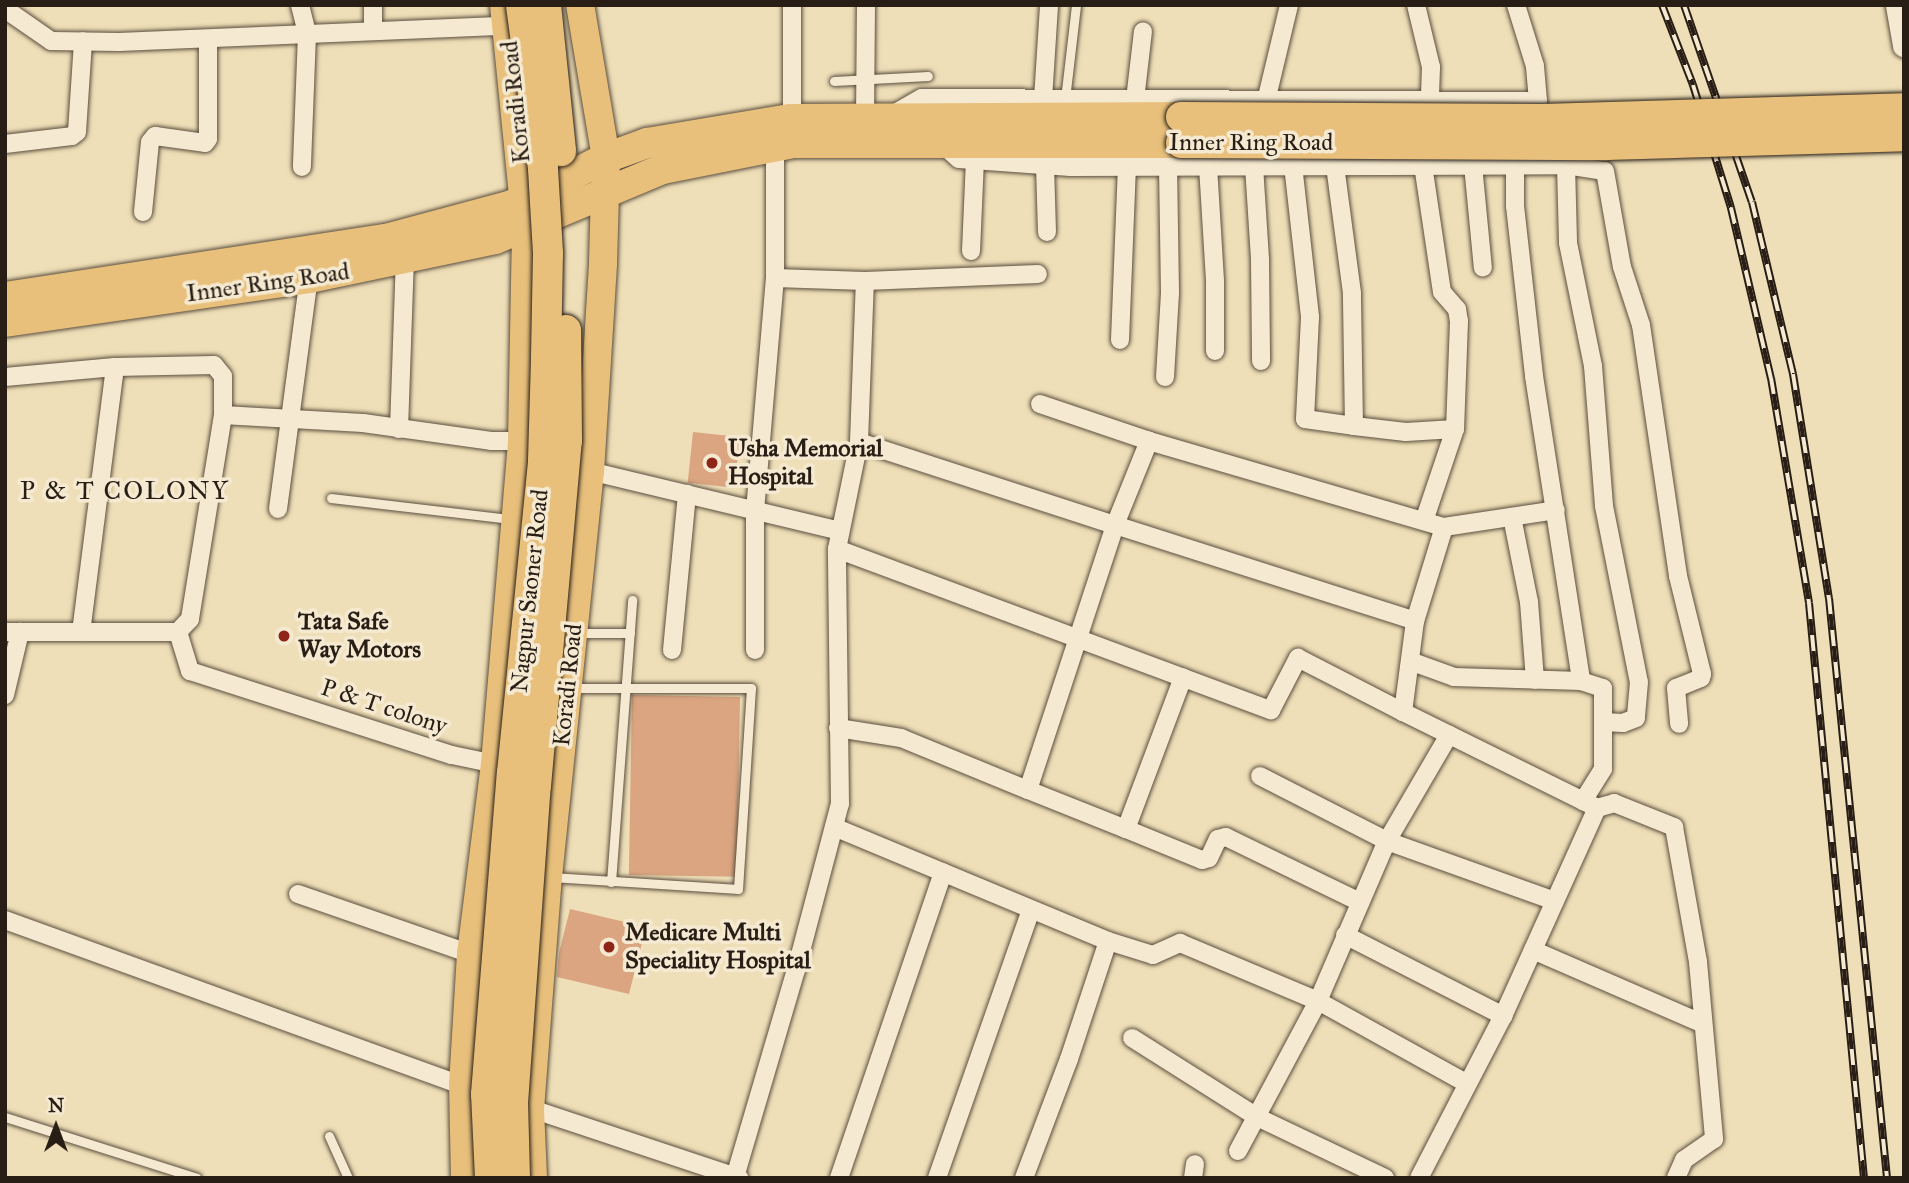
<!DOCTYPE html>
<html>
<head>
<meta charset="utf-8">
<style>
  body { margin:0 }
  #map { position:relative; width:1909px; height:1183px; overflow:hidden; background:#efdfb8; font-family:"IM FELL Great Primer",serif }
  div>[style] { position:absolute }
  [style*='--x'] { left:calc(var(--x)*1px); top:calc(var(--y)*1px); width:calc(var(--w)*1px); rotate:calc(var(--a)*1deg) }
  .building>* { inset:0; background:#daa580; transform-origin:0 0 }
  .roads { filter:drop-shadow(0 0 2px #5a4e3e) drop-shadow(0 0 2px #5a4e3e) }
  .service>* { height:9px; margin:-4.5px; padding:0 4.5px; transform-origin:4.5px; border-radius:4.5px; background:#f5ead1 }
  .minor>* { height:18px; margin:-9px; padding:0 9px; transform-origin:9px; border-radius:9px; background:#f5ead1 }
  .tertiary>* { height:23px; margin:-11.5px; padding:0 11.5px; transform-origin:11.5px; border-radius:11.5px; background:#f5ead1 }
  .primary>* { height:28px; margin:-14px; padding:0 14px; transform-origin:14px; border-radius:14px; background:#e8c07c }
  .trunk>* { height:30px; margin:-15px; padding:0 15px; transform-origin:15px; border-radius:15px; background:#e8c07c }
  .rail>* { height:8px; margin-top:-4px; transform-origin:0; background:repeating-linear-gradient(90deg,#f5ead1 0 16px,#281e15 0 32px); box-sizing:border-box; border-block:2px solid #281e15 }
  .bridges { filter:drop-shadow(0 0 2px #281e15) drop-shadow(0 0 2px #281e15) }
  .trunk-bridge>* { height:30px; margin:-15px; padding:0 15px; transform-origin:15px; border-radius:15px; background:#e8c07c }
  .dots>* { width:19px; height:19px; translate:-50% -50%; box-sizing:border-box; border:4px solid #f5ead1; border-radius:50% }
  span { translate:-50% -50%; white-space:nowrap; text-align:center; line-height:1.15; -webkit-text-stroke:7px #f5ead1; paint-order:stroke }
  .street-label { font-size:24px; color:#281e15 }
  .poi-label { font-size:24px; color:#281e15; font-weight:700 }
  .left { translate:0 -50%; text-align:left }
  .neighbourhood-label { font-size:26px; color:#281e15; letter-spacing:2px }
  .frame { position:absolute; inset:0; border:7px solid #281e15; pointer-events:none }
  .north { position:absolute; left:21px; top:1092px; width:70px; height:70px; -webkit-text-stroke:5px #f5ead1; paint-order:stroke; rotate:0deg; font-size:19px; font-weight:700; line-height:28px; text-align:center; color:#281e15 }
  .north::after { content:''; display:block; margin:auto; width:24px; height:32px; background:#281e15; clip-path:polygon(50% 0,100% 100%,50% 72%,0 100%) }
</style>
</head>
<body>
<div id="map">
  <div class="building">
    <div style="left:693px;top:432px;width:47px;height:51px;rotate:6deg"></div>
    <div style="left:632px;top:695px;width:108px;height:180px;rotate:1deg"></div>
    <div style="clip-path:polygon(570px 909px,646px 927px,629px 994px,557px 977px,559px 953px)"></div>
  </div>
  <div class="roads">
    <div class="service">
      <div style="--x:834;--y:81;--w:94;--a:-3"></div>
      <div style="--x:1065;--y:99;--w:95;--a:-83.3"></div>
      <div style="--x:331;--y:498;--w:181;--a:6.7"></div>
      <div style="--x:576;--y:633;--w:54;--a:0"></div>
      <div style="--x:552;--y:877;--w:186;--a:3.7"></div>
      <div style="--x:738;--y:889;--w:201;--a:-86.3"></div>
      <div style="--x:751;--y:688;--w:181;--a:180"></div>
      <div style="--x:611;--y:882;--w:283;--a:-85.7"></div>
      <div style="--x:5;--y:1117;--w:201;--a:17.6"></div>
      <div style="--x:329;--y:1136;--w:46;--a:65.7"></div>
    </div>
    <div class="minor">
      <div style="--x:300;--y:5;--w:30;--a:76"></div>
      <div style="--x:307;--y:34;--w:133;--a:92.2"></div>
      <div style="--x:373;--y:5;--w:26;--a:90"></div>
      <div style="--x:1416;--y:5;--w:64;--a:76.4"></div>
      <div style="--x:1431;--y:67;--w:34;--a:92"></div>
      <div style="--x:5;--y:9;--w:56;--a:34.8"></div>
      <div style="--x:51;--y:41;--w:68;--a:0.8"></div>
      <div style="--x:119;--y:42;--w:389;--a:-2.4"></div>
      <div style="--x:1043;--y:99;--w:94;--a:-86.3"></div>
      <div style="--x:1135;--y:100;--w:69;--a:-83.4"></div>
      <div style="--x:1266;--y:101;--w:99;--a:-76.5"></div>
      <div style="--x:892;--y:115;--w:34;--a:-30"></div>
      <div style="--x:922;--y:98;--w:616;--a:0.28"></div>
      <div style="--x:1538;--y:101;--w:35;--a:-95"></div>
      <div style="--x:1535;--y:66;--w:64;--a:-107.3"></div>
      <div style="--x:865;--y:118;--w:113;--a:-89.5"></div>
      <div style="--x:792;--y:128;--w:123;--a:-90"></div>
      <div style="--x:940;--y:142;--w:25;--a:42"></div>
      <div style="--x:959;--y:159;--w:112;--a:4.1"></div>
      <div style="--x:1071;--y:167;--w:495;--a:-0.2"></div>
      <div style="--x:1566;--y:165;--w:39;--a:9"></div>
      <div style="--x:1605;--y:171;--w:97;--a:80"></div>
      <div style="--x:1622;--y:267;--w:61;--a:71.9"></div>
      <div style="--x:1641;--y:325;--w:254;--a:81.6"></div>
      <div style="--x:1678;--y:576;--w:101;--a:76.2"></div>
      <div style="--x:1702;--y:674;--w:4;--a:104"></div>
      <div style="--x:1701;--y:678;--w:27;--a:158"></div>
      <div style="--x:1676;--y:688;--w:36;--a:85"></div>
      <div style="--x:5;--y:144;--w:67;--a:-6.8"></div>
      <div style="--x:72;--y:136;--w:6;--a:-39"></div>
      <div style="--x:77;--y:132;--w:91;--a:-86.2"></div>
      <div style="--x:1515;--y:164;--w:42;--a:90"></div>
      <div style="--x:1515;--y:206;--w:171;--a:83.6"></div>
      <div style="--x:1534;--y:376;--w:309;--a:81.2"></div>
      <div style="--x:1045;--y:165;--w:67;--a:88.3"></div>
      <div style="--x:1293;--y:165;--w:153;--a:83.6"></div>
      <div style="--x:1310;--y:317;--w:102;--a:92.8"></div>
      <div style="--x:1305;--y:419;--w:49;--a:8.1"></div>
      <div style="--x:1354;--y:426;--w:133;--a:-90.9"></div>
      <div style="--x:1352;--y:293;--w:129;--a:-97.6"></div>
      <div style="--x:1423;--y:165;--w:128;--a:81.5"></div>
      <div style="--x:1442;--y:292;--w:23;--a:49"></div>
      <div style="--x:1457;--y:309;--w:12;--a:81"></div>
      <div style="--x:1459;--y:321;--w:108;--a:92.1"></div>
      <div style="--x:1455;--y:429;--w:97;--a:108.6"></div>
      <div style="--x:1473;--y:165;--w:103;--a:84.5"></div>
      <div style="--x:1566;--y:165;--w:78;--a:88.5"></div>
      <div style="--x:1568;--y:243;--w:126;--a:78.5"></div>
      <div style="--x:1593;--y:366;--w:140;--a:85.5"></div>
      <div style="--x:1604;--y:506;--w:179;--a:78.8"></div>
      <div style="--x:1639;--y:682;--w:36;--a:95"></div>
      <div style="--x:1636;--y:718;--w:14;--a:159"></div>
      <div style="--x:1623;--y:723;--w:20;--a:-177"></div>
      <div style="--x:1208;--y:166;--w:116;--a:86.5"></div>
      <div style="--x:1215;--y:282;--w:69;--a:90"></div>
      <div style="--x:1254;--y:166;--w:94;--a:86.3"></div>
      <div style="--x:1260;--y:260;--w:101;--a:89.4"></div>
      <div style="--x:143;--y:212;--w:70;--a:-84.3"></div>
      <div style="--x:150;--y:142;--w:8;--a:-50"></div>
      <div style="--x:155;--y:136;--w:50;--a:8"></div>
      <div style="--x:205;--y:143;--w:5;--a:-53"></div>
      <div style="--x:208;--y:139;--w:100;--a:-90"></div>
      <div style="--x:971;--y:251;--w:91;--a:-87.5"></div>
      <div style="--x:775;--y:278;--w:90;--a:1.9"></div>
      <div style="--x:865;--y:281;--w:173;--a:-2.3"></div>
      <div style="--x:1120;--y:340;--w:174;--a:-87.7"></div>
      <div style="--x:115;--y:367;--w:99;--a:-1.2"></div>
      <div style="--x:214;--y:365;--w:14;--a:51"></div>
      <div style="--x:223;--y:376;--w:39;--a:90"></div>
      <div style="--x:223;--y:415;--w:207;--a:99.2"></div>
      <div style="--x:190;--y:619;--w:18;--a:133"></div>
      <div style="--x:5;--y:377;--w:110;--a:-5.2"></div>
      <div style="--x:115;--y:367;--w:267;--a:97.3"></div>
      <div style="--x:81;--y:632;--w:97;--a:0"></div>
      <div style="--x:178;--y:632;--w:41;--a:72.9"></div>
      <div style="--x:190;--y:671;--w:275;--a:17.8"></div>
      <div style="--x:452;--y:755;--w:44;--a:11.8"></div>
      <div style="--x:1165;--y:377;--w:84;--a:-86.6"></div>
      <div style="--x:1170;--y:293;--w:127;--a:-90.9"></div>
      <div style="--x:1040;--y:404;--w:115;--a:18.7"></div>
      <div style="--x:223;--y:415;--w:140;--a:3.3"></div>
      <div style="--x:363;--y:423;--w:129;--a:8"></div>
      <div style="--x:491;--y:441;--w:31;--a:0"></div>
      <div style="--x:1354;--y:426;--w:52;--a:6.6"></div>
      <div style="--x:1406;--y:432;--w:49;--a:-3.5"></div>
      <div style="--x:399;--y:429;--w:170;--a:-88"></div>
      <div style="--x:859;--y:442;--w:269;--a:18"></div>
      <div style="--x:1115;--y:525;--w:91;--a:-68"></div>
      <div style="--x:1149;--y:441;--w:307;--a:16.3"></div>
      <div style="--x:1444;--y:527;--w:98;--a:107.1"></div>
      <div style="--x:590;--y:471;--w:256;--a:13.5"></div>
      <div style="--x:278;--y:509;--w:233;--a:-82.4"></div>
      <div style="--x:1512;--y:517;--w:87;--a:78.7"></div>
      <div style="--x:1529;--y:602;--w:78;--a:85.6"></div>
      <div style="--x:1444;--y:527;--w:113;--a:-8.6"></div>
      <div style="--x:837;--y:549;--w:463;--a:20.4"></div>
      <div style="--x:1271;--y:710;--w:59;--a:-62.6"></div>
      <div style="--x:1298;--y:658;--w:118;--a:27.2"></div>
      <div style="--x:5;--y:632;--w:76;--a:0"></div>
      <div style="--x:672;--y:650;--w:157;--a:-84.5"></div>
      <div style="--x:755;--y:650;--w:139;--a:-90"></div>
      <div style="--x:755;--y:511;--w:234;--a:-85.1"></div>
      <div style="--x:775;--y:278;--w:131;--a:-90"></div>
      <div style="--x:1410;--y:661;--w:47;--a:20"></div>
      <div style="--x:1454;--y:677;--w:127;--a:1.8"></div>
      <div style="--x:1581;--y:681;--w:23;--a:18"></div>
      <div style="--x:1603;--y:688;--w:81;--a:90"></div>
      <div style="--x:1603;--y:769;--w:38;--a:122"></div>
      <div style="--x:5;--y:695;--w:65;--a:-76.6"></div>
      <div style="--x:838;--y:728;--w:64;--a:9"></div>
      <div style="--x:901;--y:738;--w:137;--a:22.3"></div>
      <div style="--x:1028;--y:790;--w:279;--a:-71.8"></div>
      <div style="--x:1115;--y:525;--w:315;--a:17.7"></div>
      <div style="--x:1415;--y:621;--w:92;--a:97.5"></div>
      <div style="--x:1403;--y:712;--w:216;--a:26.3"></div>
      <div style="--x:1597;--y:808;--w:228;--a:114.3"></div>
      <div style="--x:1503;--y:1016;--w:182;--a:117.4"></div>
      <div style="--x:1260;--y:776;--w:143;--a:27.1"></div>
      <div style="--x:1387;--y:841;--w:178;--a:19.7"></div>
      <div style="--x:1028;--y:790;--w:105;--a:21.7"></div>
      <div style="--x:1126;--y:829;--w:162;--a:-69.4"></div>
      <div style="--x:1597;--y:808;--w:18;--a:-16"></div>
      <div style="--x:1614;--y:803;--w:65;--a:21.8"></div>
      <div style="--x:1674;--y:827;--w:137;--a:79.9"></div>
      <div style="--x:1698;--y:962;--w:178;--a:84.8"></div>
      <div style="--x:1714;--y:1139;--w:37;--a:145"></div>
      <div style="--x:1684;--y:1160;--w:20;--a:114"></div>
      <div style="--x:834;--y:827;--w:297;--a:22.6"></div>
      <div style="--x:1108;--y:941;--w:47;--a:17.3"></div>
      <div style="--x:1153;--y:955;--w:30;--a:-24"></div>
      <div style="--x:1180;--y:943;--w:150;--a:22.8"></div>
      <div style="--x:1318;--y:1001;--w:169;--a:29"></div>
      <div style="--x:1126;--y:829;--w:82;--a:22.2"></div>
      <div style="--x:1202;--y:860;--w:7;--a:-16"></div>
      <div style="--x:1209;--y:858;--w:21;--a:-65"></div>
      <div style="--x:1218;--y:839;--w:8;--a:-14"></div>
      <div style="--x:1226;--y:837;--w:149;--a:25.9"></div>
      <div style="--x:298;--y:894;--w:183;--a:19.1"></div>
      <div style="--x:5;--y:920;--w:494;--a:19.9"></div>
      <div style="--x:1345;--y:935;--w:178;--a:27.1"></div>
      <div style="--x:1533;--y:950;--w:185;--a:23.5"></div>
      <div style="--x:1132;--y:1038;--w:148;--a:32.3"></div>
      <div style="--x:1257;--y:1117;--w:142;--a:25.5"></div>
      <div style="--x:523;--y:1106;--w:228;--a:18.4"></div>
      <div style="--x:1238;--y:1151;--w:170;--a:-61.9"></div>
      <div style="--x:1318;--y:1001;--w:174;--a:-66.7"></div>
      <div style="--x:1387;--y:841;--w:123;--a:-59.7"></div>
      <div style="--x:735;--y:1177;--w:216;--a:-73.6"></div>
      <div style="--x:796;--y:970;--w:172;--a:-75.2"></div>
      <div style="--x:840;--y:804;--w:255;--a:-90.7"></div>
      <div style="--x:837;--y:549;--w:109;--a:-78.4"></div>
      <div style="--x:859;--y:442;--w:161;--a:-87.9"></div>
      <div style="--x:839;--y:1178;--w:323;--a:-71.2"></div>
      <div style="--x:937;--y:1178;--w:284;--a:-70.7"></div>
      <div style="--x:1024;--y:1178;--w:127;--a:-69.3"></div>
      <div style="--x:1069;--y:1059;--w:124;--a:-71.7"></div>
      <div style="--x:1193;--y:1178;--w:14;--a:-82"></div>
    </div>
    <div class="tertiary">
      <div style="--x:1897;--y:5;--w:41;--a:80.1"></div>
    </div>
    <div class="primary">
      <div style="--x:465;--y:1178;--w:93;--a:-91.2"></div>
      <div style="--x:463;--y:1085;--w:131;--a:-86.5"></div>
      <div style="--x:471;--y:954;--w:192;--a:-82.8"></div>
      <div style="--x:495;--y:764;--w:324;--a:-85.2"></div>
      <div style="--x:522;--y:441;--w:216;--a:-88.9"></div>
      <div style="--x:526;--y:225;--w:221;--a:-95.7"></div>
      <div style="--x:533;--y:1178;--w:69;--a:-92.5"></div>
      <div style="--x:530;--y:1109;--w:233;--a:-85.6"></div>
      <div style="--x:548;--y:877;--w:408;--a:-84.1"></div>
      <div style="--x:590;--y:471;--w:208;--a:-86.4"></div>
      <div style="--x:603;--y:263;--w:105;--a:-88.4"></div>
      <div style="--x:606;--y:158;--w:155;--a:-99.6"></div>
    </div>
    <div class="trunk">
      <div style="--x:5;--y:297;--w:385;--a:-8.7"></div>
      <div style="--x:386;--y:239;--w:131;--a:-15.1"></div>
      <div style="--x:512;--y:205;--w:105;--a:-26.6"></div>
      <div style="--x:606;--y:158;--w:44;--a:-20.1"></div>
      <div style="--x:647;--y:143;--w:146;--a:-9.5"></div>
      <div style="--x:791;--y:119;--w:390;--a:-0.3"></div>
      <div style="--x:5;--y:322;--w:307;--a:-8.2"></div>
      <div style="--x:309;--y:278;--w:190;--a:-11.8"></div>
      <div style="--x:495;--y:239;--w:181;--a:-22.7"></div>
      <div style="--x:662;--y:169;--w:134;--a:-11.2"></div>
      <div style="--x:793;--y:143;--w:388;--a:0"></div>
    </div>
  </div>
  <div class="rail">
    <div style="--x:1662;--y:5;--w:86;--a:68.8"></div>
    <div style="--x:1693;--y:85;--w:129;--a:72.8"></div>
    <div style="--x:1731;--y:208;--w:175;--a:76.8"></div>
    <div style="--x:1771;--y:378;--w:228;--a:80.4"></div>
    <div style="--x:1809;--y:603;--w:578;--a:84.54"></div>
    <div style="--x:1684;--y:5;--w:208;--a:71"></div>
    <div style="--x:1752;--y:202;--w:177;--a:76.6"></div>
    <div style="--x:1793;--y:374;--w:227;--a:80.9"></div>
    <div style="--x:1829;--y:598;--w:583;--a:84.29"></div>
  </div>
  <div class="bridges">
    <div class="trunk-bridge">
      <div style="--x:546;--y:5;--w:147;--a:84.1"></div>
      <div style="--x:1181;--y:117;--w:362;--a:0.3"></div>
      <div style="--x:1543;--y:119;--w:361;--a:-1.7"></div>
      <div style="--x:1181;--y:143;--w:425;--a:0.3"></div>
      <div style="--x:1606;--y:145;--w:298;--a:-1.7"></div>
      <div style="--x:490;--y:1178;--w:84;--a:-92.7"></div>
      <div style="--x:486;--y:1094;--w:322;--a:-85.4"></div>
      <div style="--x:512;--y:773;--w:314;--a:-84.3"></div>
      <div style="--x:543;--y:461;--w:104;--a:-88.3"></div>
      <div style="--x:546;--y:357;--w:104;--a:-88.9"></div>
      <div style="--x:548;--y:253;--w:85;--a:-93.4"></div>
      <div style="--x:543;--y:168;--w:164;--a:-97.7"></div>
      <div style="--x:515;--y:1178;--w:75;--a:-91.5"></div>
      <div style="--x:513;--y:1103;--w:318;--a:-85.9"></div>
      <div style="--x:536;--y:786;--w:346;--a:-84.9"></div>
      <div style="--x:567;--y:441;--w:111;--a:-90.5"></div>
    </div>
  </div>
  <div class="dots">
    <div style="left:712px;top:463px;background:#8f2418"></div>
    <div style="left:284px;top:636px;background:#8f2418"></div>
    <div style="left:609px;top:947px;background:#8f2418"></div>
  </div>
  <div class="street-label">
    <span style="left:516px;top:102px;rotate:-96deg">Koradi Road</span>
    <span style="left:1251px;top:143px">Inner Ring Road</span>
    <span style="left:268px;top:283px;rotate:-8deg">Inner Ring Road</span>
    <span style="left:530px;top:591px;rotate:-84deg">Nagpur Saoner Road</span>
    <span style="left:568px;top:685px;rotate:-84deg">Koradi Road</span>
    <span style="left:384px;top:707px;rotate:18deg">P &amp; T colony</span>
  </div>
  <div class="poi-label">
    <span class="left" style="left:728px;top:463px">Usha Memorial<br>Hospital</span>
    <span class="left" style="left:298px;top:636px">Tata Safe<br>Way Motors</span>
    <span class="left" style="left:625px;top:947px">Medicare Multi<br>Speciality Hospital</span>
  </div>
  <div class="neighbourhood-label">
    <span style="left:125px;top:491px">P &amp; T COLONY</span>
  </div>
  <div class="frame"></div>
  <div class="north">N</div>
</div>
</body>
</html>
